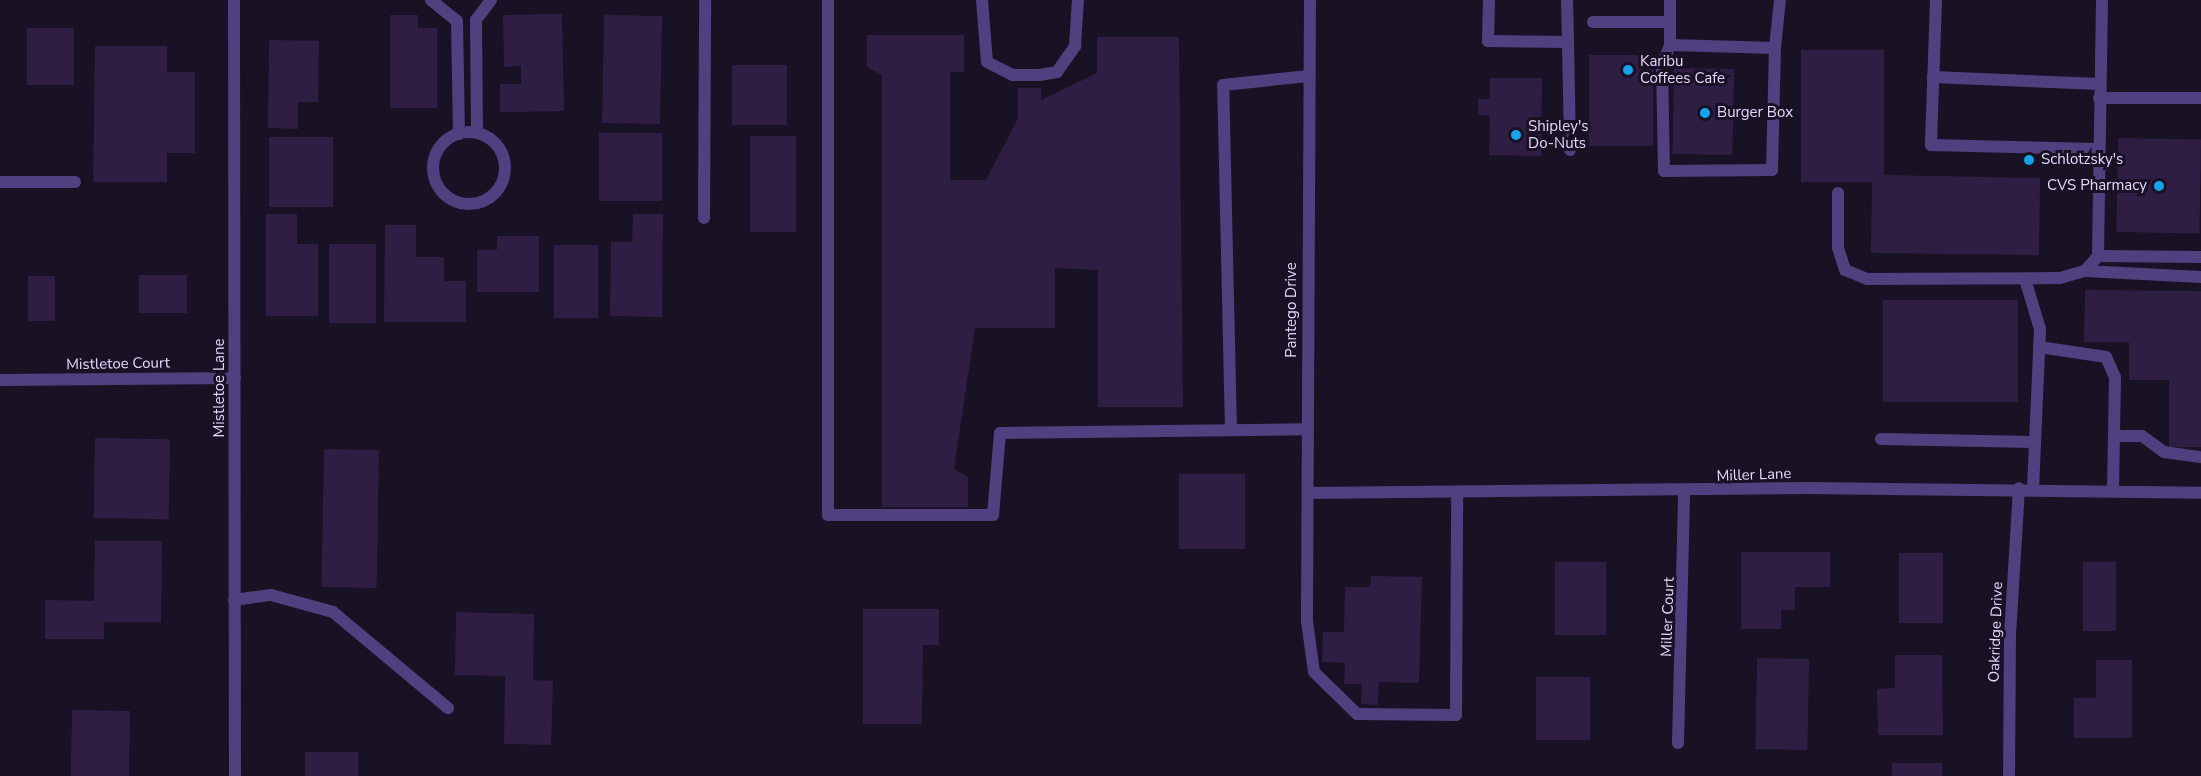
<!DOCTYPE html>
<html>
<head>
<meta charset="utf-8">
<style>
  body { margin:0 }
  #map { position:relative; width:2201px; height:776px; overflow:hidden; background:#191124; font-family:"Nunito Sans",sans-serif }
  div>[style] { position:absolute }
  [style*='--x'] { left:calc(var(--x)*1px); top:calc(var(--y)*1px); width:calc(var(--w)*1px); rotate:calc(var(--a)*1deg) }
  .building>* { inset:0; background:#2f1e44; transform-origin:0 0 }
  .service>* { height:12px; margin:-6px; padding:0 6px; transform-origin:6px; border-radius:6px; background:#51407f }
  .minor>* { height:12px; margin:-6px; padding:0 6px; transform-origin:6px; border-radius:6px; background:#51407f }
  .minor>.ring { margin:-6px; padding:0; box-sizing:content-box; background:none; border:12px solid #51407f; border-radius:50% }
  .dots>* { width:16px; height:16px; translate:-50% -50%; box-sizing:border-box; border:3px solid #191124; border-radius:50% }
  span { translate:-50% -50%; white-space:nowrap; text-align:center; line-height:1.15; -webkit-text-stroke:6px #191124; paint-order:stroke }
  .poi-label { font-size:15px; color:#e4d7fc }
  .left { translate:0 -50%; text-align:left }
  .right { translate:-100% -50%; text-align:right }
  .street-label { font-size:15px; color:#e4d7fc }
</style>
</head>
<body>
<div id="map">
  <div class="building">
    <div style="clip-path:polygon(562px 14px,564px 111px,500px 112px,500px 84px,521px 84px,521px 66px,504px 67px,503px 15px)"></div>
    <div style="clip-path:polygon(390px 15px,418px 15px,418px 28px,437px 28px,437px 108px,390px 108px)"></div>
    <div style="left:604px;top:15px;width:58px;height:108px;rotate:1deg"></div>
    <div style="left:27px;top:28px;width:47px;height:57px"></div>
    <div style="clip-path:polygon(867px 35px,964px 35px,964px 72px,950px 72px,950px 180px,986px 180px,1018px 118px,1018px 88px,1041px 88px,1041px 100px,1097px 73px,1097px 37px,1179px 37px,1183px 407px,1098px 407px,1098px 270px,1055px 268px,1055px 328px,975px 328px,954px 469px,968px 477px,968px 507px,882px 507px,882px 75px,867px 67px)"></div>
    <div style="clip-path:polygon(269px 40px,319px 41px,318px 102px,298px 102px,298px 129px,268px 128px)"></div>
    <div style="clip-path:polygon(95px 46px,167px 46px,167px 72px,195px 72px,195px 153px,167px 153px,167px 182px,93px 182px)"></div>
    <div style="clip-path:polygon(1801px 50px,1884px 50px,1884px 175px,2040px 178px,2039px 255px,1871px 253px,1872px 182px,1801px 182px)"></div>
    <div style="left:1589px;top:55px;width:64px;height:91px"></div>
    <div style="left:732px;top:65px;width:55px;height:60px"></div>
    <div style="left:1734px;top:69px;width:86px;height:60px;rotate:91deg"></div>
    <div style="clip-path:polygon(1490px 78px,1542px 78px,1541px 156px,1489px 155px,1490px 116px,1478px 115px,1478px 99px,1490px 99px)"></div>
    <div style="left:599px;top:133px;width:63px;height:68px"></div>
    <div style="left:750px;top:136px;width:46px;height:96px"></div>
    <div style="left:269px;top:137px;width:64px;height:70px"></div>
    <div style="left:2118px;top:138px;width:83px;height:94px;rotate:1deg"></div>
    <div style="clip-path:polygon(266px 214px,297px 214px,297px 244px,318px 244px,318px 316px,266px 316px)"></div>
    <div style="clip-path:polygon(633px 214px,663px 214px,662px 317px,610px 316px,611px 242px,632px 242px)"></div>
    <div style="clip-path:polygon(385px 225px,416px 225px,416px 257px,444px 257px,444px 281px,466px 281px,466px 322px,384px 322px)"></div>
    <div style="clip-path:polygon(497px 236px,539px 236px,539px 292px,477px 292px,477px 250px,497px 250px)"></div>
    <div style="left:329px;top:244px;width:47px;height:79px"></div>
    <div style="left:554px;top:245px;width:44px;height:73px"></div>
    <div style="left:139px;top:275px;width:48px;height:38px"></div>
    <div style="left:28px;top:276px;width:27px;height:45px"></div>
    <div style="clip-path:polygon(2085px 290px,2201px 291px,2201px 447px,2169px 447px,2169px 380px,2129px 380px,2129px 342px,2084px 342px)"></div>
    <div style="left:1883px;top:300px;width:135px;height:102px"></div>
    <div style="left:95px;top:438px;width:75px;height:80px;rotate:1deg"></div>
    <div style="left:324px;top:449px;width:55px;height:138px;rotate:1deg"></div>
    <div style="left:1179px;top:474px;width:66px;height:75px"></div>
    <div style="clip-path:polygon(95px 541px,162px 541px,161px 622px,104px 622px,104px 639px,45px 639px,45px 600px,94px 601px)"></div>
    <div style="clip-path:polygon(1741px 552px,1830px 552px,1830px 587px,1795px 587px,1795px 610px,1781px 610px,1781px 629px,1741px 629px)"></div>
    <div style="left:1899px;top:553px;width:44px;height:70px"></div>
    <div style="left:1555px;top:562px;width:51px;height:73px"></div>
    <div style="left:2083px;top:562px;width:33px;height:69px"></div>
    <div style="clip-path:polygon(1371px 576px,1422px 577px,1419px 683px,1379px 682px,1378px 705px,1361px 704px,1362px 684px,1344px 684px,1345px 663px,1322px 662px,1323px 632px,1344px 632px,1345px 587px,1370px 587px)"></div>
    <div style="clip-path:polygon(863px 609px,939px 609px,939px 645px,923px 645px,922px 724px,863px 724px)"></div>
    <div style="clip-path:polygon(456px 612px,534px 614px,533px 680px,553px 681px,551px 745px,504px 744px,505px 676px,455px 675px)"></div>
    <div style="clip-path:polygon(1895px 655px,1942px 655px,1943px 735px,1878px 735px,1877px 689px,1895px 688px)"></div>
    <div style="left:1757px;top:658px;width:52px;height:91px;rotate:1deg"></div>
    <div style="clip-path:polygon(2096px 660px,2132px 660px,2132px 738px,2074px 738px,2074px 698px,2096px 698px)"></div>
    <div style="left:1536px;top:677px;width:54px;height:63px"></div>
    <div style="left:72px;top:710px;width:58px;height:66px;rotate:1deg"></div>
    <div style="left:305px;top:752px;width:53px;height:24px"></div>
    <div style="left:1892px;top:763px;width:50px;height:13px"></div>
  </div>
  <div class="service">
    <div style="--x:828;--y:0;--w:515;--a:90"></div>
    <div style="--x:828;--y:515;--w:165;--a:0"></div>
    <div style="--x:993;--y:515;--w:82;--a:-85.1"></div>
    <div style="--x:1000;--y:433;--w:307;--a:-0.7"></div>
    <div style="--x:982;--y:0;--w:62;--a:85.4"></div>
    <div style="--x:987;--y:62;--w:29;--a:27"></div>
    <div style="--x:1013;--y:75;--w:26;--a:0"></div>
    <div style="--x:1039;--y:75;--w:18;--a:-9"></div>
    <div style="--x:1057;--y:72;--w:32;--a:-55"></div>
    <div style="--x:1075;--y:46;--w:46;--a:-86.3"></div>
    <div style="--x:1310;--y:0;--w:621;--a:90.28"></div>
    <div style="--x:1307;--y:621;--w:51;--a:82.2"></div>
    <div style="--x:1314;--y:672;--w:60;--a:44.3"></div>
    <div style="--x:1357;--y:714;--w:99;--a:0.6"></div>
    <div style="--x:1456;--y:715;--w:221;--a:-89.7"></div>
    <div style="--x:1489;--y:0;--w:41;--a:91.4"></div>
    <div style="--x:1488;--y:41;--w:80;--a:0.7"></div>
    <div style="--x:1568;--y:42;--w:108;--a:88.9"></div>
    <div style="--x:1567;--y:0;--w:42;--a:88.6"></div>
    <div style="--x:1670;--y:0;--w:45;--a:90"></div>
    <div style="--x:1670;--y:45;--w:105;--a:1.6"></div>
    <div style="--x:1775;--y:48;--w:48;--a:-84.1"></div>
    <div style="--x:1936;--y:0;--w:145;--a:92"></div>
    <div style="--x:1931;--y:145;--w:167;--a:1.4"></div>
    <div style="--x:2102;--y:0;--w:256;--a:90.9"></div>
    <div style="--x:2098;--y:256;--w:103;--a:0.6"></div>
    <div style="--x:1593;--y:22;--w:77;--a:0"></div>
    <div style="--x:1670;--y:45;--w:22;--a:111"></div>
    <div style="--x:1662;--y:66;--w:105;--a:88.9"></div>
    <div style="--x:1664;--y:171;--w:108;--a:-0.5"></div>
    <div style="--x:1772;--y:170;--w:122;--a:-88.6"></div>
    <div style="--x:1933;--y:77;--w:166;--a:2.4"></div>
    <div style="--x:2099;--y:98;--w:102;--a:0"></div>
    <div style="--x:0;--y:182;--w:75;--a:0"></div>
    <div style="--x:1838;--y:193;--w:55;--a:90"></div>
    <div style="--x:1838;--y:248;--w:23;--a:72"></div>
    <div style="--x:1845;--y:270;--w:24;--a:22"></div>
    <div style="--x:1867;--y:279;--w:193;--a:-0.3"></div>
    <div style="--x:2060;--y:278;--w:26;--a:-16"></div>
    <div style="--x:2085;--y:271;--w:20;--a:-49"></div>
    <div style="--x:704;--y:218;--w:218;--a:-89.7"></div>
    <div style="--x:2085;--y:271;--w:116;--a:3"></div>
    <div style="--x:2025;--y:279;--w:52;--a:73.3"></div>
    <div style="--x:2040;--y:329;--w:160;--a:92.5"></div>
    <div style="--x:2039;--y:347;--w:68;--a:8.5"></div>
    <div style="--x:2106;--y:357;--w:22;--a:66"></div>
    <div style="--x:2115;--y:377;--w:114;--a:91"></div>
    <div style="--x:1231;--y:430;--w:345;--a:-91.3"></div>
    <div style="--x:1223;--y:85;--w:86;--a:-6"></div>
    <div style="--x:2114;--y:436;--w:28;--a:0"></div>
    <div style="--x:2142;--y:436;--w:27;--a:36"></div>
    <div style="--x:2164;--y:452;--w:37;--a:8"></div>
    <div style="--x:1881;--y:439;--w:154;--a:1.1"></div>
    <div style="--x:234;--y:600;--w:37;--a:-8"></div>
    <div style="--x:271;--y:595;--w:64;--a:15.3"></div>
    <div style="--x:333;--y:612;--w:150;--a:39.9"></div>
  </div>
  <div class="minor">
    <div style="--x:234;--y:0;--w:776;--a:89.93"></div>
    <div style="--x:431;--y:0;--w:33;--a:39"></div>
    <div style="--x:457;--y:21;--w:113;--a:89"></div>
    <div class="ring" style="left:433px;top:132px;width:60px;height:60px"></div>
    <div style="--x:477;--y:133;--w:113;--a:-90.5"></div>
    <div style="--x:476;--y:20;--w:25;--a:-53"></div>
    <div style="--x:0;--y:380;--w:235;--a:-0.5"></div>
    <div style="--x:1308;--y:493;--w:500;--a:-0.57"></div>
    <div style="--x:1808;--y:488;--w:393;--a:0.7"></div>
    <div style="--x:1678;--y:743;--w:250;--a:-88.6"></div>
    <div style="--x:2009;--y:776;--w:141;--a:-89.6"></div>
    <div style="--x:2010;--y:635;--w:147;--a:-86.5"></div>
  </div>
  <div class="dots">
    <div style="left:1628px;top:70px;background:#14a4ec"></div>
    <div style="left:1705px;top:113px;background:#14a4ec"></div>
    <div style="left:1516px;top:135px;background:#14a4ec"></div>
    <div style="left:2029px;top:160px;background:#14a4ec"></div>
    <div style="left:2159px;top:186px;background:#14a4ec"></div>
  </div>
  <div class="poi-label">
    <span class="left" style="left:1640px;top:70px">Karibu<br>Coffees Cafe</span>
    <span class="left" style="left:1717px;top:113px">Burger Box</span>
    <span class="left" style="left:1528px;top:135px">Shipley's<br>Do-Nuts</span>
    <span class="left" style="left:2041px;top:160px">Schlotzsky's</span>
    <span class="right" style="left:2147px;top:186px">CVS Pharmacy</span>
  </div>
  <div class="street-label">
    <span style="left:1292px;top:310px;rotate:-90deg">Pantego Drive</span>
    <span style="left:118px;top:364px;rotate:-1deg">Mistletoe Court</span>
    <span style="left:220px;top:388px;rotate:-90deg">Mistletoe Lane</span>
    <span style="left:1754px;top:475px;rotate:-2deg">Miller Lane</span>
    <span style="left:1668px;top:617px;rotate:-88deg">Miller Court</span>
    <span style="left:1996px;top:632px;rotate:-88deg">Oakridge Drive</span>
  </div>
</div>
</body>
</html>
